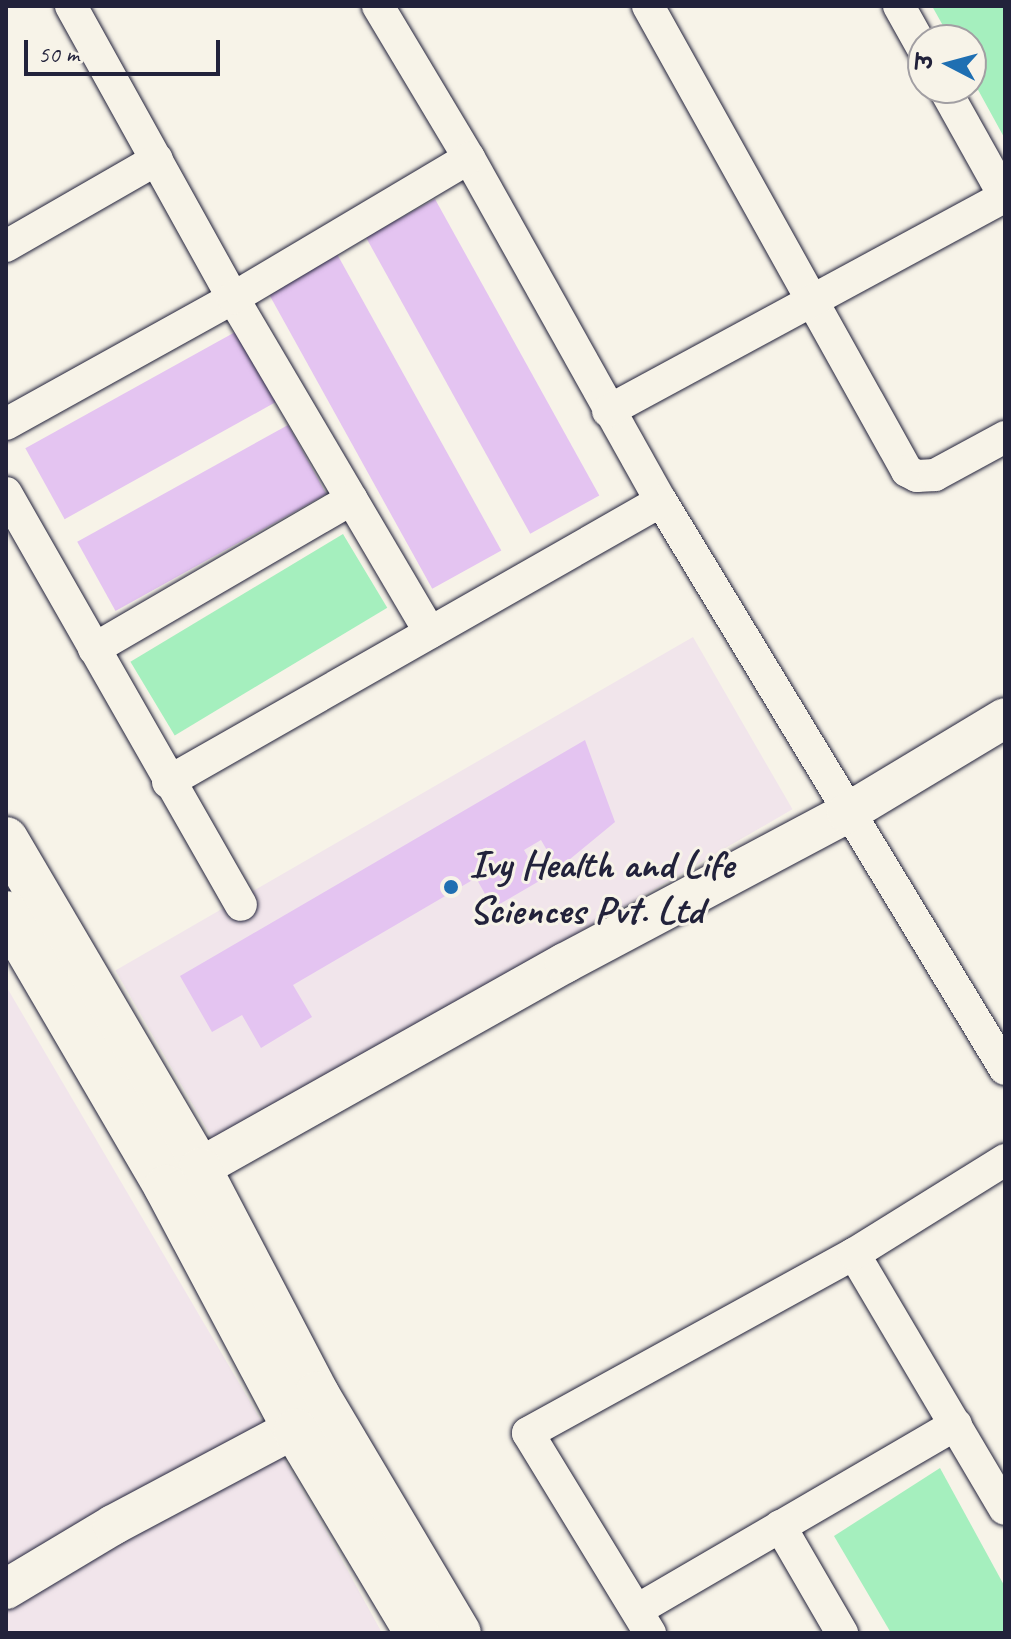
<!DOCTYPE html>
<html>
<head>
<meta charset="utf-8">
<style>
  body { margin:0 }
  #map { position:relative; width:1011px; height:1639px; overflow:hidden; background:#f7f3e8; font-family:Caveat,"Playpen Sans Deva",sans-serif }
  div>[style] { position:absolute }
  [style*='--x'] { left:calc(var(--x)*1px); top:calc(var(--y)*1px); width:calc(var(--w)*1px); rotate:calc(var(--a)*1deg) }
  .built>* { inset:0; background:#f1e5eb; transform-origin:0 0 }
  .green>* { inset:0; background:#a5efbe; transform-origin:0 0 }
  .building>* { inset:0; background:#e4c4f1; transform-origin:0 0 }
  .roads { filter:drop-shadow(0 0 2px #22223b) drop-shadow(0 0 2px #22223b) }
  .minor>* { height:32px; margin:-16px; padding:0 16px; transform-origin:16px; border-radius:16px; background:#f7f3e8 }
  .tertiary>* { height:40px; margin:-20px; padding:0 20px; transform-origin:20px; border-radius:20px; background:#f7f3e8 }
  .secondary>* { height:44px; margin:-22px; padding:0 22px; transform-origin:22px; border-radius:22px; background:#f7f3e8 }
  .dots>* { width:22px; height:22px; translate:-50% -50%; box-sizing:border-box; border:4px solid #f7f3e8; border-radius:50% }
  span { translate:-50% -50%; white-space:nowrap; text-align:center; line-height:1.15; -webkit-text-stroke:6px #f7f3e8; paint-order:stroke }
  .poi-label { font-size:40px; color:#22223b; font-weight:700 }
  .left { translate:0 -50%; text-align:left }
  .frame { position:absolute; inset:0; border:8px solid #22223b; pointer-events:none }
  .north { position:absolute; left:907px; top:24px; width:80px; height:80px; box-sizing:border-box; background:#f7f3e8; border:2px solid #a29fa3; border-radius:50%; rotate:276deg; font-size:22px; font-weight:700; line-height:32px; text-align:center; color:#22223b }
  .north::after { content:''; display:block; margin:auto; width:28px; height:36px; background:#1f6fb2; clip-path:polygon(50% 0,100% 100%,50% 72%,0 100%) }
  .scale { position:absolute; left:24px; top:40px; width:196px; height:36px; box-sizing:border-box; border:4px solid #22223b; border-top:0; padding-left:10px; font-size:24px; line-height:28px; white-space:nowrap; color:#22223b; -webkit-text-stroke:6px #f7f3e8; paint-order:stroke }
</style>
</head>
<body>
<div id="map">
  <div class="built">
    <div style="left:693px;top:637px;width:199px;height:667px;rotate:60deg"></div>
    <div style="clip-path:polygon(6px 986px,326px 1531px,382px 1633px,6px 1633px)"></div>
  </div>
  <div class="green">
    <div style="clip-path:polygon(932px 6px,1005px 6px,1005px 139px,971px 77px,971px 40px,951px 40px)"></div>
    <div style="left:343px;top:534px;width:86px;height:248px;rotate:59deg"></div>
    <div style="clip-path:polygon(940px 1468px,1005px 1587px,1005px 1633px,891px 1633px,834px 1536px)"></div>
  </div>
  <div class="building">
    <div style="left:435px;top:199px;width:339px;height:79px;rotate:61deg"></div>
    <div style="left:337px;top:254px;width:339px;height:79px;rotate:61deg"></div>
    <div style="left:237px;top:331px;width:81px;height:242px;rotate:61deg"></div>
    <div style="left:288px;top:425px;width:79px;height:241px;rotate:61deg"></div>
    <div style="clip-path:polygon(585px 740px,615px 822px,558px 869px,541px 840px,524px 850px,541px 880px,493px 908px,476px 878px,293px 985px,312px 1017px,261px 1048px,242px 1015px,212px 1032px,180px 976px)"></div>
  </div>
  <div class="roads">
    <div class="minor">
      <div style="--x:71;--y:6;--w:334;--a:61"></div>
      <div style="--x:233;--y:298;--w:388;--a:59.5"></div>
      <div style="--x:378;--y:6;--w:177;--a:59.1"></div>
      <div style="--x:469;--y:158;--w:393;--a:60.8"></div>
      <div style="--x:661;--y:501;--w:664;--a:58.8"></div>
      <div style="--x:648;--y:6;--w:532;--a:60.88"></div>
      <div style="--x:907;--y:471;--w:11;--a:27"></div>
      <div style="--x:917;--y:476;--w:18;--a:-3"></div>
      <div style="--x:935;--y:475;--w:80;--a:-28.5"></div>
      <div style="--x:899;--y:6;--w:49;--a:60.8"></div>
      <div style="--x:944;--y:88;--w:125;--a:60.8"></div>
      <div style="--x:6;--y:246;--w:174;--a:-29.9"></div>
      <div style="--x:608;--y:411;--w:451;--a:-28.4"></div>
      <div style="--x:6;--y:424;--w:260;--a:-29"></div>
      <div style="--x:233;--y:298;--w:274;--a:-30.7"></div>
      <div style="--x:6;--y:493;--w:474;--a:60.3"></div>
      <div style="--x:94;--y:649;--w:298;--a:-30.2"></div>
      <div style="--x:168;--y:782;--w:567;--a:-29.68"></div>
      <div style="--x:854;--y:1254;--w:296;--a:59.4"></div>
      <div style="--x:780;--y:1526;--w:124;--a:59.9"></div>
      <div style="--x:637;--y:1610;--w:369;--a:-30.2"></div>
      <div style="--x:650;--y:1633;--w:234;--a:-121.4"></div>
      <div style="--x:528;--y:1433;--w:372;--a:-28.8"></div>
      <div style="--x:854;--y:1254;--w:178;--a:-31.9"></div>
    </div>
    <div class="tertiary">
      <div style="--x:171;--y:1184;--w:452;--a:-29.3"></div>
      <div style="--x:565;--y:963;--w:319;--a:-28"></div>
      <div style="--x:847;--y:813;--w:184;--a:-31"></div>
      <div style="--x:6;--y:1589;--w:125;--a:-30.9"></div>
      <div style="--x:113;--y:1525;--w:239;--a:-28"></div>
    </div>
    <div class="secondary">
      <div style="--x:6;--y:839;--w:384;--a:59.6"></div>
      <div style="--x:200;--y:1170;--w:253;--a:62.4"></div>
      <div style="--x:317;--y:1394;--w:278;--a:59.3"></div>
      <div style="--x:6;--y:913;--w:317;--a:59.7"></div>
      <div style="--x:166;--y:1187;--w:276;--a:62"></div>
      <div style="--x:296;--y:1431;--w:235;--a:59.1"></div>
    </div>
  </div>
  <div class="dots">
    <div style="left:451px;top:887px;background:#1f6fb2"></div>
  </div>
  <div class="poi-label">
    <span class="left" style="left:469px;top:887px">Ivy Health and Life<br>Sciences Pvt. Ltd</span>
  </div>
  <div class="frame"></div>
  <div class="north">उ</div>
  <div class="scale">50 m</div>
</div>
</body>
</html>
